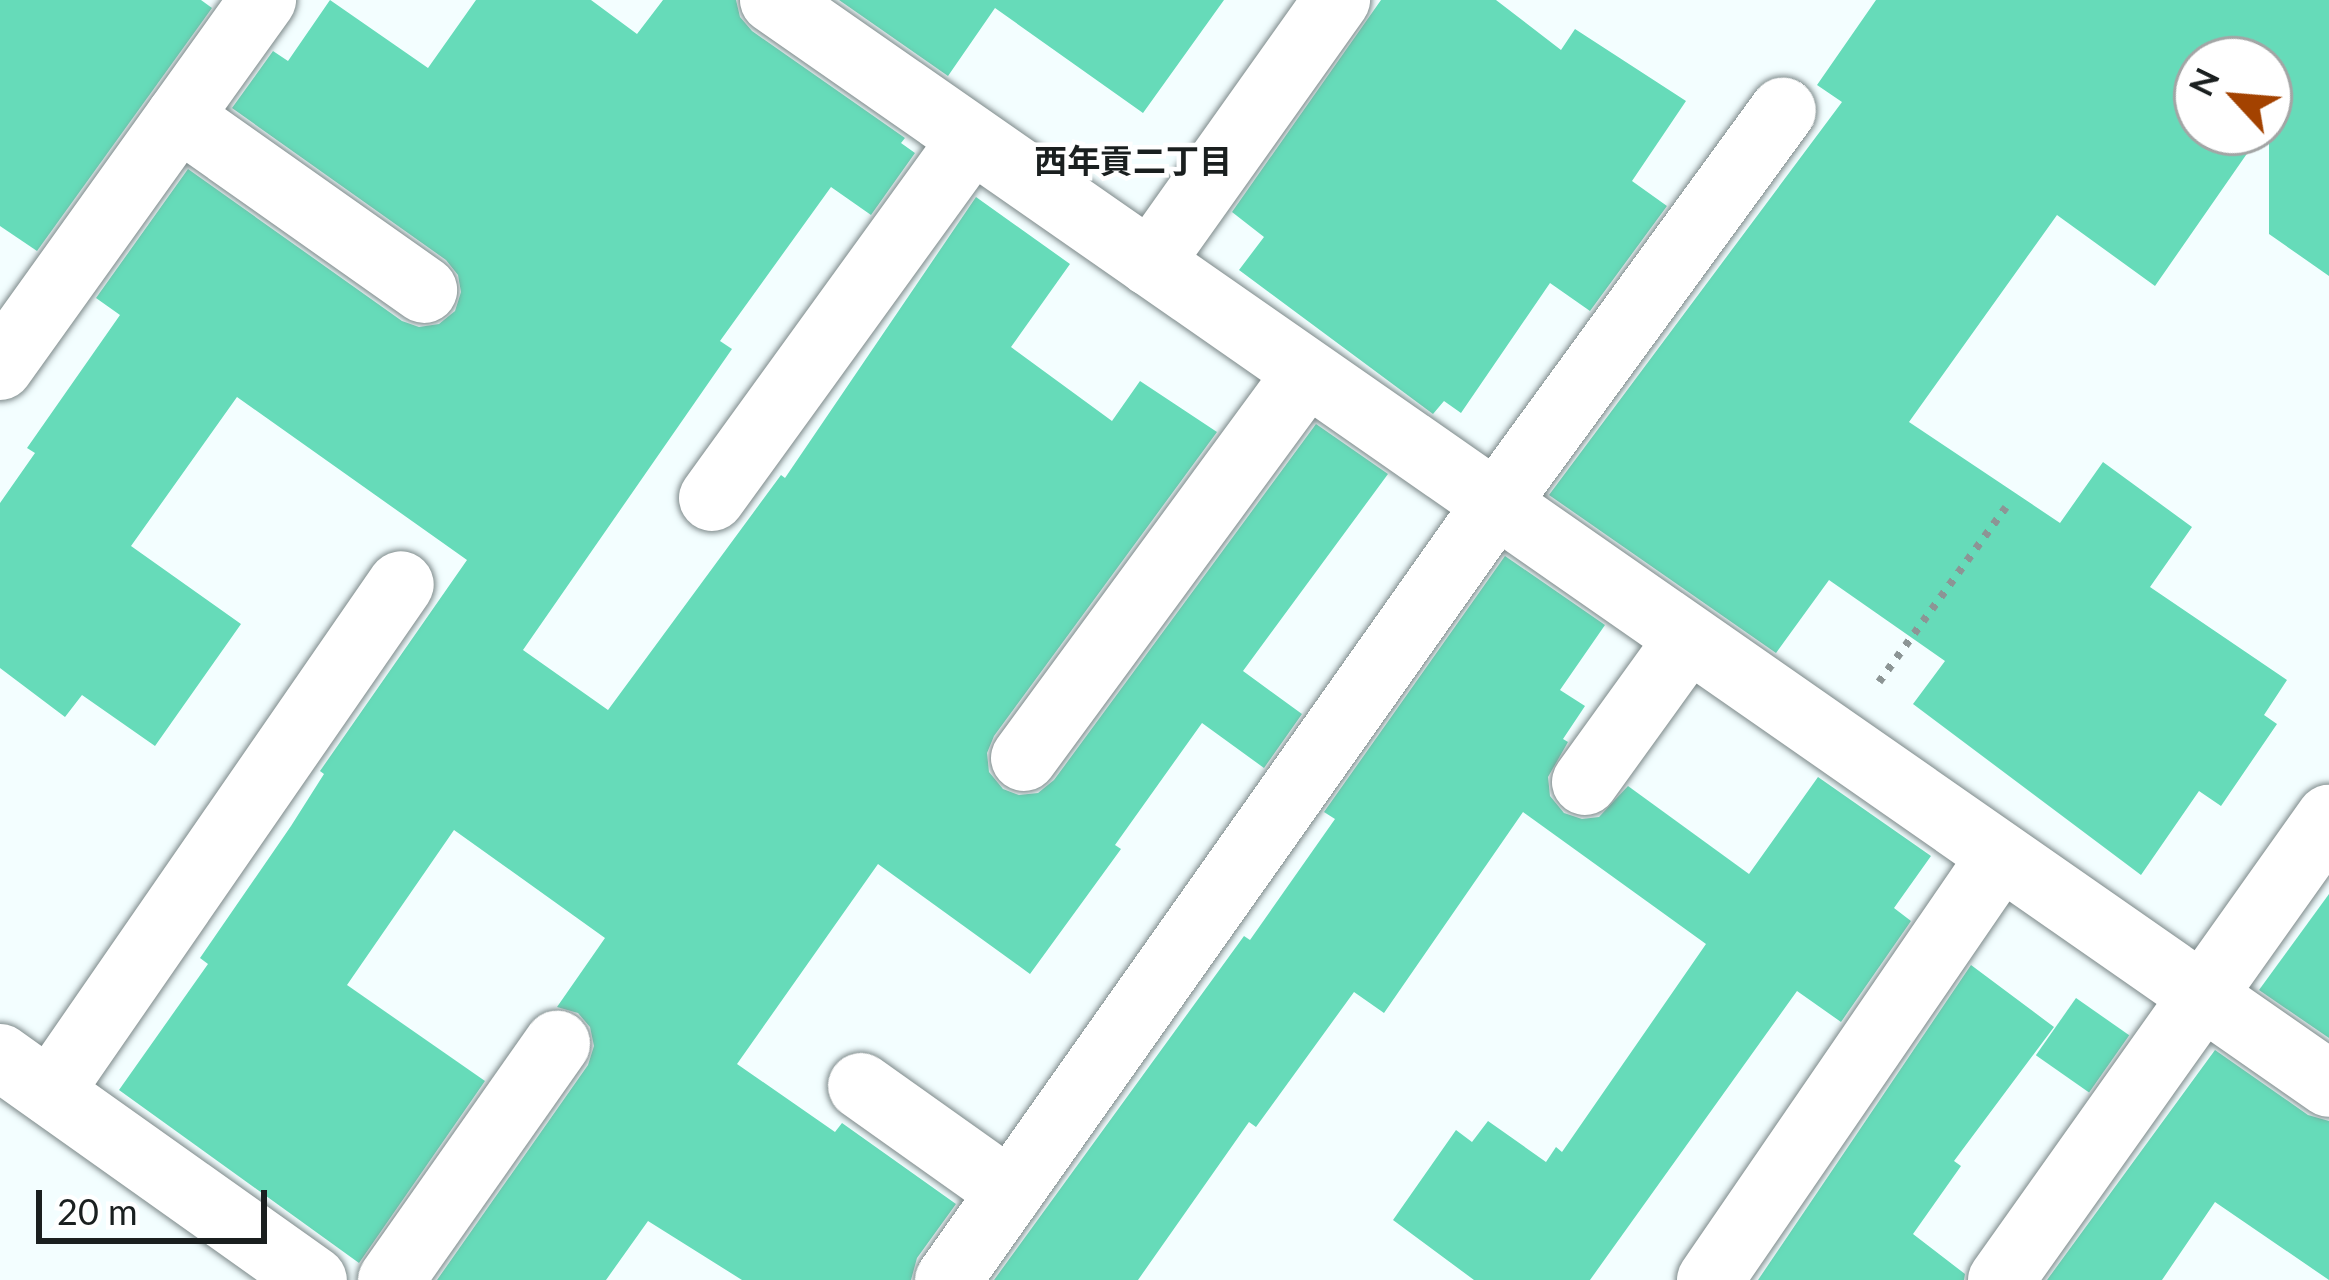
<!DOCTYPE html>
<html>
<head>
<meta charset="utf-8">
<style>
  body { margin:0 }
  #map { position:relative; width:2329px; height:1280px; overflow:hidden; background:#f3feff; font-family:Lato,"Noto Sans JP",sans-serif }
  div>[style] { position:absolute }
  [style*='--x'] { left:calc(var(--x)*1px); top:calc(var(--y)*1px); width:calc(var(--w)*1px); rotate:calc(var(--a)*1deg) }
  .building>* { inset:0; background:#66dbb9; transform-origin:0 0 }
  .path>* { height:8px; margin-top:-4px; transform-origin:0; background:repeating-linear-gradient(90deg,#8c9595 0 6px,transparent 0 15px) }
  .roads { filter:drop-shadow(0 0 3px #7d898a) drop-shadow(0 0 3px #7d898a) }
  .minor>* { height:66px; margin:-33px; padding:0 33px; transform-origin:33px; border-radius:33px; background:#fff }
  span { translate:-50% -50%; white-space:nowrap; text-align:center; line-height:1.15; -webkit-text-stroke:9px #fff; paint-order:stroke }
  .neighbourhood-label { font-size:33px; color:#1a1f1f; font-weight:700 }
  .north { position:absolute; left:2173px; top:36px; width:120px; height:120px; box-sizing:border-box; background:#fff; border:3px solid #a3a5a5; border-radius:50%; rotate:296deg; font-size:33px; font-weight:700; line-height:48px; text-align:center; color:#1a1f1f }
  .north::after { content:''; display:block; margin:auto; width:42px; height:54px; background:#a34200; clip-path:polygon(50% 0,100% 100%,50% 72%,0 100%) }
  .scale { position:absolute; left:36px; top:1190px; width:231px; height:54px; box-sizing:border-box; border:6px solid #1a1f1f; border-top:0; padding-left:15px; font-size:36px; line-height:42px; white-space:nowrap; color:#1a1f1f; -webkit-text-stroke:9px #fff; paint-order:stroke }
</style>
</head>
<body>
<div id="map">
  <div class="building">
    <div style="clip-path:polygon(0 0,201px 0,212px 8px,37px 251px,0 226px)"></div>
    <div style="clip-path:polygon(330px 0,428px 68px,476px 0,591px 0,637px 34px,663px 0,736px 0,740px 17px,752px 31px,905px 138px,901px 143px,915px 153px,871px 215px,831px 187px,720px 341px,732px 349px,523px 650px,608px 710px,781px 475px,785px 478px,976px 197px,1070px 264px,1011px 347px,1112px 421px,1140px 381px,1217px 432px,994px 736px,987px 753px,989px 772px,1003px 789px,1019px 795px,1038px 793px,1054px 780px,1316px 424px,1388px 474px,1243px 671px,1302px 714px,1264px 768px,1202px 723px,1115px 845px,1121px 849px,1030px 974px,878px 864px,737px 1064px,835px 1132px,842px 1123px,956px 1204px,917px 1258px,911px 1280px,742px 1280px,648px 1221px,606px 1280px,437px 1280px,588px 1065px,594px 1046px,590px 1027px,578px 1013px,557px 1007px,605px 938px,454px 830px,347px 985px,485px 1081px,359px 1263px,119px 1090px,208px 964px,200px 958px,291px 826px,324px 774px,320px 771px,467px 560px,237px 397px,131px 546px,241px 624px,155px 746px,82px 695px,65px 717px,0 668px,0 503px,35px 453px,27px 448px,120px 315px,96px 298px,188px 169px,402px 321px,419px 327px,439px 324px,455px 311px,461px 292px,458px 275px,446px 260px,232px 108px,273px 51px,288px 61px)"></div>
    <div style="clip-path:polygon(839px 0,1224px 0,1143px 113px,995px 8px,948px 76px)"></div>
    <div style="clip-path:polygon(1381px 0,1496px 0,1561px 50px,1575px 29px,1686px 101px,1632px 181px,1667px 206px,1590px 311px,1550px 283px,1461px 413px,1444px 401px,1433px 414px,1239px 270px,1264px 237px,1232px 212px)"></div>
    <div style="clip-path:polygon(1876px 0,2329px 0,2329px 276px,2269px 234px,2269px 60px,2197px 60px,2197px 132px,2262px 132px,2155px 286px,2057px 215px,1909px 422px,2060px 523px,2103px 462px,2192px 527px,2150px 587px,2287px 680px,2264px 715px,2277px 724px,2221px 806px,2199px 791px,2141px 875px,1913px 704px,1945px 661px,1829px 580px,1776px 653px,1549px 495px,1842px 102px,1817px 85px)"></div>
    <div style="clip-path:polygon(1505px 556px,1605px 625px,1560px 690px,1585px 706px,1563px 739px,1568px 742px,1548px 777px,1550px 796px,1564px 813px,1582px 819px,1599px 817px,1628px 786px,1749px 874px,1818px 777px,1931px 856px,1894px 908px,1911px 921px,1841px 1022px,1797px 991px,1590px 1280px,1474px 1280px,1393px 1220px,1456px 1130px,1472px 1142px,1488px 1121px,1546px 1162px,1556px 1147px,1562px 1152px,1706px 944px,1523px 812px,1384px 1013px,1354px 992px,1256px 1127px,1249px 1122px,1138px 1280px,994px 1280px,1244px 936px,1250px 940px,1335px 819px,1324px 812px)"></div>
    <div style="clip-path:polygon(2329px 894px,2329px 1038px,2259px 990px)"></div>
    <div style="clip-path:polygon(1971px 965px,2054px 1027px,1954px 1161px,1961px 1166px,1913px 1234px,1965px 1274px,1964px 1280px,1758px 1280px)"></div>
    <div style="left:2076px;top:998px;width:65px;height:70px;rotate:35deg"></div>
    <div style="clip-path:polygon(2215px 1050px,2308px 1115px,2329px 1121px,2329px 1280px,2215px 1202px,2162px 1280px,2047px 1280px)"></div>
  </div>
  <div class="path">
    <div style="--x:1879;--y:682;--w:216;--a:-54"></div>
  </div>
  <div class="roads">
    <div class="minor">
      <div style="--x:773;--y:0;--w:1896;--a:34.86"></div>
      <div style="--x:179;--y:117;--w:300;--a:35.2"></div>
      <div style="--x:1150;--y:263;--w:323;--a:-54.6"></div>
      <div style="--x:0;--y:367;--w:452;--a:-54.4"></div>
      <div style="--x:712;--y:498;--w:443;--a:-54.1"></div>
      <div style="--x:1024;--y:758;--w:478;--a:-53.7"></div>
      <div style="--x:1585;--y:782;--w:176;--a:-54.2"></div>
      <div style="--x:0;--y:1057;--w:385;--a:35.4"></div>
      <div style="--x:861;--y:1086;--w:183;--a:35.4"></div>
      <div style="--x:50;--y:1092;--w:617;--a:-55.36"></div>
      <div style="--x:391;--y:1280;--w:289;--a:-54.9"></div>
      <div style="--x:948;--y:1280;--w:950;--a:-54.77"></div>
      <div style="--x:1496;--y:504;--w:487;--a:-53.9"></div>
      <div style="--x:1710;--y:1280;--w:513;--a:-55.57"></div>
      <div style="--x:2001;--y:1280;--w:567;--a:-54.63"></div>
    </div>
  </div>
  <div class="neighbourhood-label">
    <span style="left:1133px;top:161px">西年貢二丁目</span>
  </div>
  <div class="north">N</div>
  <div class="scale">20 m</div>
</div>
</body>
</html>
